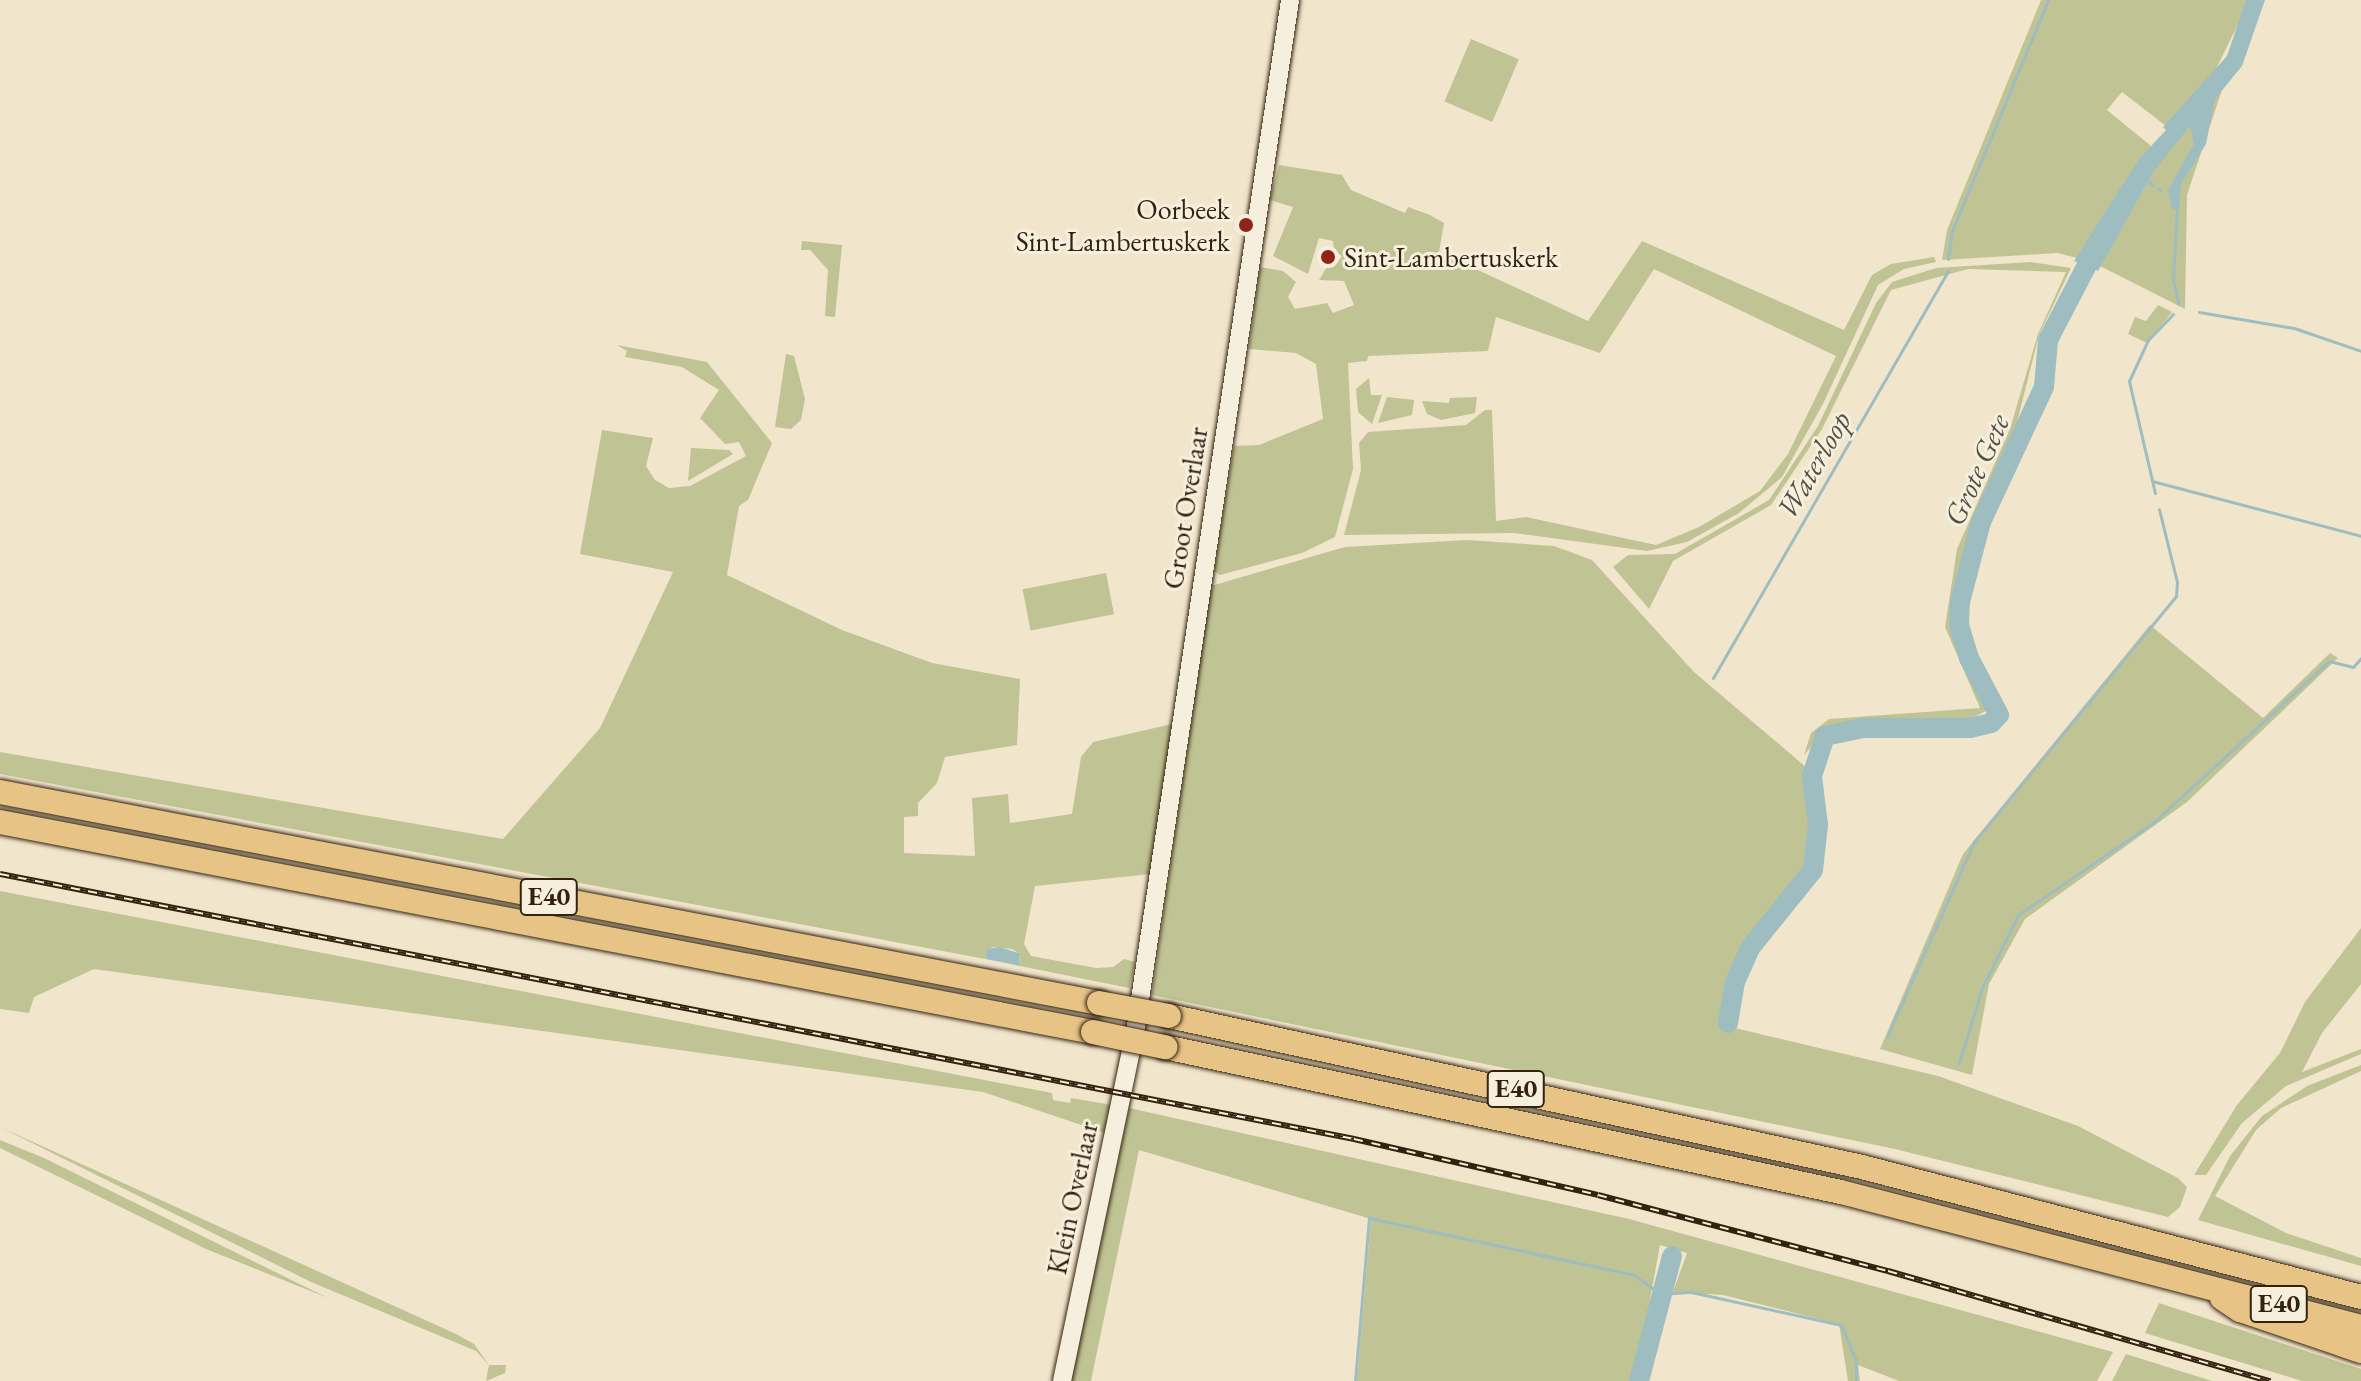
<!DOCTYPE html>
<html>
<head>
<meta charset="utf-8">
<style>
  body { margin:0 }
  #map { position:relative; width:2361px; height:1381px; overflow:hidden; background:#f1e6cc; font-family:"EB Garamond",serif }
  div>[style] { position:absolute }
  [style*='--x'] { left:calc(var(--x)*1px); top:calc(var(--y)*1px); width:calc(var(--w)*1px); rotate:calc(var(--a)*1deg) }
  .green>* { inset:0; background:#c0c393; transform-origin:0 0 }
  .water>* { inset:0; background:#9ebdc1 }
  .stream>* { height:3px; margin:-1.5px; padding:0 1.5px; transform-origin:1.5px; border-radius:1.5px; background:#9ebdc1 }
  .river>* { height:20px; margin:-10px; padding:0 10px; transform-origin:10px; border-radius:10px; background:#9ebdc1 }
  .roads { filter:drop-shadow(0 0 2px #33220e) drop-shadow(0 0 2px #33220e) }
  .secondary>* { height:18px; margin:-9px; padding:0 9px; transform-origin:9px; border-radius:9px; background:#f6efde }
  .motorway>* { height:24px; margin:-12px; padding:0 12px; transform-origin:12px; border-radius:12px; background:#e8c386 }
  .rail>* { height:6px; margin-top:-3px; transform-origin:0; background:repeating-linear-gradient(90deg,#f6efde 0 9px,#33220e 0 18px); box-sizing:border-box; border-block:2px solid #33220e }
  .bridges { filter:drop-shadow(0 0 2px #33220e) drop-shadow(0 0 2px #33220e) }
  .motorway-bridge>* { height:24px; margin:-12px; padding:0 12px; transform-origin:12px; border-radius:12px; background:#e8c386 }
  .dots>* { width:22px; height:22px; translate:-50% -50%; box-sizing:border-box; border:4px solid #f6efde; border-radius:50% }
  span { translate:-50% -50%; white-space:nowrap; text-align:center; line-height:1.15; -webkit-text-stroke:6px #f6efde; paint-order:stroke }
  .shield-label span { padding:2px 6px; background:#f6efde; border:2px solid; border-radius:6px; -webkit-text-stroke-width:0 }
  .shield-label { font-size:26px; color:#33220e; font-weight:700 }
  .poi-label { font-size:28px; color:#33220e }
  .right { translate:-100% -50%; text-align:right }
  .left { translate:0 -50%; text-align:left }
  .street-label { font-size:28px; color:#33220e }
  .water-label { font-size:30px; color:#535044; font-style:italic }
</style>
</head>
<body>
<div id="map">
  <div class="green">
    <div style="clip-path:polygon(2041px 0,2250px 0,2213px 75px,2166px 126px,2122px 92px,2107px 110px,2151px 146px,2077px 258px,2058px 253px,1942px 260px,1947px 230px)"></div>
    <div style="left:1471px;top:39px;width:52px;height:68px;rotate:23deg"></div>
    <div style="clip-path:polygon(2222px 90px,2187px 195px,2185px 309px,2100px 266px,2163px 155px)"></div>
    <div style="clip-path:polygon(1279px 165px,1342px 175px,1351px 190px,1405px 213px,1408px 207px,1430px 215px,1444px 223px,1439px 252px,1588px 321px,1642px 241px,1844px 330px,1872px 275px,1891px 264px,1934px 257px,1936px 262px,1904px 269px,1878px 285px,1823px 404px,1782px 477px,1739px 513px,1687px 542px,1647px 551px,1514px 533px,1344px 535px,1361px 470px,1359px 443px,1368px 432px,1466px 425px,1485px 410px,1492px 410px,1496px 521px,1526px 517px,1656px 545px,1699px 527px,1760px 491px,1788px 454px,1836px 356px,1654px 269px,1600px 353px,1496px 317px,1488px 351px,1368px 356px,1367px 361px,1348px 363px,1353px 469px,1335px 537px,1302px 553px,1220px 575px,1214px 571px,1234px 446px,1259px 445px,1323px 419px,1316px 364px,1296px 353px,1249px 349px,1260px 267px,1283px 271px,1296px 282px,1288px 297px,1295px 309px,1327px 303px,1333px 313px,1354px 305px,1344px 281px,1319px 280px,1332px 259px,1338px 262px,1342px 256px,1334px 251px,1333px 241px,1319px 238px,1308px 274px,1273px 256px,1293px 207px,1270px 200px)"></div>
    <div style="clip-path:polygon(802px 241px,842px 245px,835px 317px,825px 316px,828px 270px,810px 250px,801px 250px)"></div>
    <div style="clip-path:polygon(2031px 262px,2071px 268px,2039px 335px,2017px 422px,1969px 534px,1953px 613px,1958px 646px,1990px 709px,1970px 719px,1830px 725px,1804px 755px,1811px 733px,1829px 719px,1980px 708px,1945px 627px,1957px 549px,2010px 429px,2038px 334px,2066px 272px,1968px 269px,1891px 290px,1822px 429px,1771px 505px,1673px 561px,1649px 609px,1613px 567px,1628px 555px,1675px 554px,1769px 500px,1818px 426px,1876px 303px,1892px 282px,1936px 268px)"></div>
    <div style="clip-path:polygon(2158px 305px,2172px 312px,2147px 343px,2128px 334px,2135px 317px,2146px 321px)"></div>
    <div style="clip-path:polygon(617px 345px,707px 362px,772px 443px,748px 500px,739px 506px,727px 575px,842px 630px,932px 663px,1020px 679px,1017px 745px,945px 757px,937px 783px,918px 803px,918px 816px,904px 817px,904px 853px,975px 856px,972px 798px,1008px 794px,1010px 823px,1072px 814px,1081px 757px,1093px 742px,1172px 724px,1151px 874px,1035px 886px,1024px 944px,1031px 956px,1096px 968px,1113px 967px,1124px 959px,1135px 962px,1129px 988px,1020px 966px,1019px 953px,1012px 949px,992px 947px,985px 959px,0 774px,0 752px,503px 839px,600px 728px,673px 572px,580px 554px,602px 430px,653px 438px,646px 466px,655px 480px,669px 488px,690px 486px,746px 456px,739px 442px,725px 444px,700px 418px,719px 390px,682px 367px,625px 357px,627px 351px)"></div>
    <div style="clip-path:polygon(786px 354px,794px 356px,805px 399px,801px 420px,791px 429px,775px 427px)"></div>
    <div style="clip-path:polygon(1369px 378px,1371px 395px,1382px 395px,1372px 424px,1358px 412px,1356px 389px)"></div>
    <div style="clip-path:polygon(1387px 397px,1414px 400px,1412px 415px,1378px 423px)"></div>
    <div style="clip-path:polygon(1477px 397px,1475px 413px,1441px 420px,1427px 414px,1422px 401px,1449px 403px,1450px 398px)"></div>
    <div style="clip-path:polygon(691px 448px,729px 450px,733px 454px,688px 481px)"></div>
    <div style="clip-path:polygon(1467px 540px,1554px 546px,1592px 560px,1694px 672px,1807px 768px,1811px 846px,1806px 868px,1744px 945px,1731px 969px,1718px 1024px,1938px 1076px,2078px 1126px,2178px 1178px,2187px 1187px,2180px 1207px,2168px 1217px,1895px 1149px,1152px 995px,1211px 586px,1345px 547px)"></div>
    <div style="left:1106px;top:573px;width:42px;height:85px;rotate:79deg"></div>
    <div style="clip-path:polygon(2150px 625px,2263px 718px,2330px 653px,2338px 658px,2187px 802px,2025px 919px,1989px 984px,1972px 1075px,1880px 1049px,1963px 854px)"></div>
    <div style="clip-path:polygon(0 891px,1052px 1093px,1053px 1100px,1070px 1103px,1071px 1098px,1112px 1105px,1105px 1133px,983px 1092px,94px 969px,34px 997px,29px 1013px,0 1009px)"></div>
    <div style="clip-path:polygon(2361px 928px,2361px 984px,2322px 1033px,2302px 1072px,2361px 1049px,2361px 1054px,2286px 1086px,2242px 1123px,2206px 1175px,2194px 1175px,2237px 1105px,2280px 1053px,2305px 1002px)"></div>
    <div style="clip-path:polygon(2361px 1065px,2361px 1071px,2281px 1108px,2256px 1130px,2215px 1196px,2286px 1233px,2361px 1258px,2361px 1266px,2198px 1220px,2230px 1156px,2262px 1116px,2307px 1086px)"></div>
    <div style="clip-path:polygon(1129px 1108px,1629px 1219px,2113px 1352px,2097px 1381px,1899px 1381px,1858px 1365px,1860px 1381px,1848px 1381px,1839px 1324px,1723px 1295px,1673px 1292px,1687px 1253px,1660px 1245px,1635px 1381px,1357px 1381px,1371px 1219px,1139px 1150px,1091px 1381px,1071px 1381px)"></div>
    <div style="clip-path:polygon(0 1127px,456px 1334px,474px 1344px,489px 1365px,506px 1365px,505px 1373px,486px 1381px,489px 1365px,476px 1351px,311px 1282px)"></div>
    <div style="clip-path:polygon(0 1140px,44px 1158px,328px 1298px,206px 1249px,0 1148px)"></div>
    <div style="clip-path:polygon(2159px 1303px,2361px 1369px,2361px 1381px,2302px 1381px,2145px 1333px)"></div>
    <div style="clip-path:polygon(2126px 1354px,2212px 1381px,2112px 1381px)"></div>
  </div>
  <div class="water">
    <div style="clip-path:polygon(2246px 0,2265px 0,2242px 66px,2215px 99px,2206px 144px,2181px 184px,2179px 208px,2172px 210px,2168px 190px,2194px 144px,2190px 126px,2154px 171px,2098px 271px,2074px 261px,2139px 159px,2166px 130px,2163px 127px,2227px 56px)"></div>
    <div style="clip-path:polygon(999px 947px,1019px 953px,1020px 966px,986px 959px,987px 949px)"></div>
  </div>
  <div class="stream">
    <div style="--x:2145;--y:179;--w:10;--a:37"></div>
    <div style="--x:2158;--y:189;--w:2;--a:27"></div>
    <div style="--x:2177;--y:208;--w:71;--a:93.2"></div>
    <div style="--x:2173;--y:279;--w:25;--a:78"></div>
    <div style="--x:1948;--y:259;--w:28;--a:-82"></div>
    <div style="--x:1952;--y:231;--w:250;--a:-67.4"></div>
    <div style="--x:2199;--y:312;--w:96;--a:9.6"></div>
    <div style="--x:2294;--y:328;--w:71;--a:18.9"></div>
    <div style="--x:2152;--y:481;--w:216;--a:14.7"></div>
    <div style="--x:2155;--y:493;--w:115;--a:-103.1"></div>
    <div style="--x:2129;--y:381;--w:45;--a:-65.1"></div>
    <div style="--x:2148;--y:340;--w:36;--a:-46"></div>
    <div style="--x:1713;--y:678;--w:470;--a:-60"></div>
    <div style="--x:1887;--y:1037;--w:214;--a:-66"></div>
    <div style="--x:1974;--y:842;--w:318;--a:-50.6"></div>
    <div style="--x:2176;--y:596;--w:14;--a:-86"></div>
    <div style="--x:2177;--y:582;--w:75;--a:-103.9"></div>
    <div style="--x:1959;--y:1063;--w:78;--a:-73"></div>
    <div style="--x:1982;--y:988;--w:81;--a:-63.7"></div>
    <div style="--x:2018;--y:915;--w:165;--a:-34.4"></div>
    <div style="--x:2154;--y:822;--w:238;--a:-42.6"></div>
    <div style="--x:2329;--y:661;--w:25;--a:14"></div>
    <div style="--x:2353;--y:667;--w:12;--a:-48"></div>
    <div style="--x:1355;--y:1381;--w:164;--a:-85.1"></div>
    <div style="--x:1369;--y:1218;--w:271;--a:12.1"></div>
    <div style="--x:1634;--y:1275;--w:32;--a:36"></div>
    <div style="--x:1660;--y:1294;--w:31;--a:-4"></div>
    <div style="--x:1691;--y:1292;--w:154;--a:12.4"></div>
    <div style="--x:1841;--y:1325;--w:39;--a:67"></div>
    <div style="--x:1856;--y:1361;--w:20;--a:90"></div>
  </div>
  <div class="river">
    <div style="--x:1728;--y:1023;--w:42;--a:-80.3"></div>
    <div style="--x:1735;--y:982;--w:37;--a:-66"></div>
    <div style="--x:1750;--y:948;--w:100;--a:-51.1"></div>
    <div style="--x:1813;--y:870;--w:45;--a:-83.7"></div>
    <div style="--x:1818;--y:825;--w:49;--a:-97"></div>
    <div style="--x:1812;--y:776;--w:42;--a:-72"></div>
    <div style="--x:1825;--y:736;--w:40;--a:-12"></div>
    <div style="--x:1864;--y:728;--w:106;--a:0"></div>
    <div style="--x:1970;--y:728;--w:22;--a:-13"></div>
    <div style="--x:1991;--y:723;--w:11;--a:-45"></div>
    <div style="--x:1999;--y:715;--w:64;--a:-117.8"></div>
    <div style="--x:1969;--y:658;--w:34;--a:-107"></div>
    <div style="--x:1959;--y:626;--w:24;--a:-88"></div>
    <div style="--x:1960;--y:602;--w:83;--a:-75.3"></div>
    <div style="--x:1981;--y:522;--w:149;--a:-65"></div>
    <div style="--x:2044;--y:387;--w:47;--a:-85.1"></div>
    <div style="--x:2048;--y:340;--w:110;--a:-62.5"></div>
    <div style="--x:1639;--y:1381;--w:129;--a:-75.2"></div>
  </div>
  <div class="roads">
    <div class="secondary">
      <div style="--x:1062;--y:1381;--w:363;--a:-78.2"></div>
      <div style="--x:1136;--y:1026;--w:1037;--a:-81.46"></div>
    </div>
    <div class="motorway">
      <div style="--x:0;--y:792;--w:1119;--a:10.87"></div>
      <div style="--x:0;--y:822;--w:1113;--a:10.88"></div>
      <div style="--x:1169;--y:1016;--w:709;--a:12.29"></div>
      <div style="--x:1862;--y:1167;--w:516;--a:14.6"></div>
      <div style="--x:1165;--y:1047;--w:691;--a:12.11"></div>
      <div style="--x:1841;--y:1192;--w:537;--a:14.55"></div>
      <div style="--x:2222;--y:1298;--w:22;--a:34"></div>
      <div style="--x:2240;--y:1310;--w:128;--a:18.7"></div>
    </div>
  </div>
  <div class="rail">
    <div style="--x:0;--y:874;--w:1380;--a:11.07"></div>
    <div style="--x:1354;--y:1139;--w:250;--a:12.9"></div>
    <div style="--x:1598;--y:1195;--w:300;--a:14.7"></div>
    <div style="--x:1888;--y:1271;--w:398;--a:16.1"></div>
  </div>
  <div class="bridges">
    <div class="motorway-bridge">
      <div style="--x:1099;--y:1003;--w:71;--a:10.5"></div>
      <div style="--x:1093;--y:1032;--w:74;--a:11.8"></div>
    </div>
  </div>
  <div class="dots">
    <div style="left:1246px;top:225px;background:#8f2418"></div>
    <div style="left:1328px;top:257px;background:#8f2418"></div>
  </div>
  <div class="shield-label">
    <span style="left:549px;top:897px">E40</span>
    <span style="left:1516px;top:1089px">E40</span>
    <span style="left:2279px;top:1304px">E40</span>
  </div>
  <div class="poi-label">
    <span class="right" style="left:1230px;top:225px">Oorbeek<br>Sint-Lambertuskerk</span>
    <span class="left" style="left:1344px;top:257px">Sint-Lambertuskerk</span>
  </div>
  <div class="street-label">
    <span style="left:1185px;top:508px;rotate:-81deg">Groot Overlaar</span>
    <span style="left:1072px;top:1198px;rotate:-78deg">Klein Overlaar</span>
  </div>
  <div class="water-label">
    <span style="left:1814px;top:465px;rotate:-60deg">Waterloop</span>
    <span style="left:1977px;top:470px;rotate:-66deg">Grote Gete</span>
  </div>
</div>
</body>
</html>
